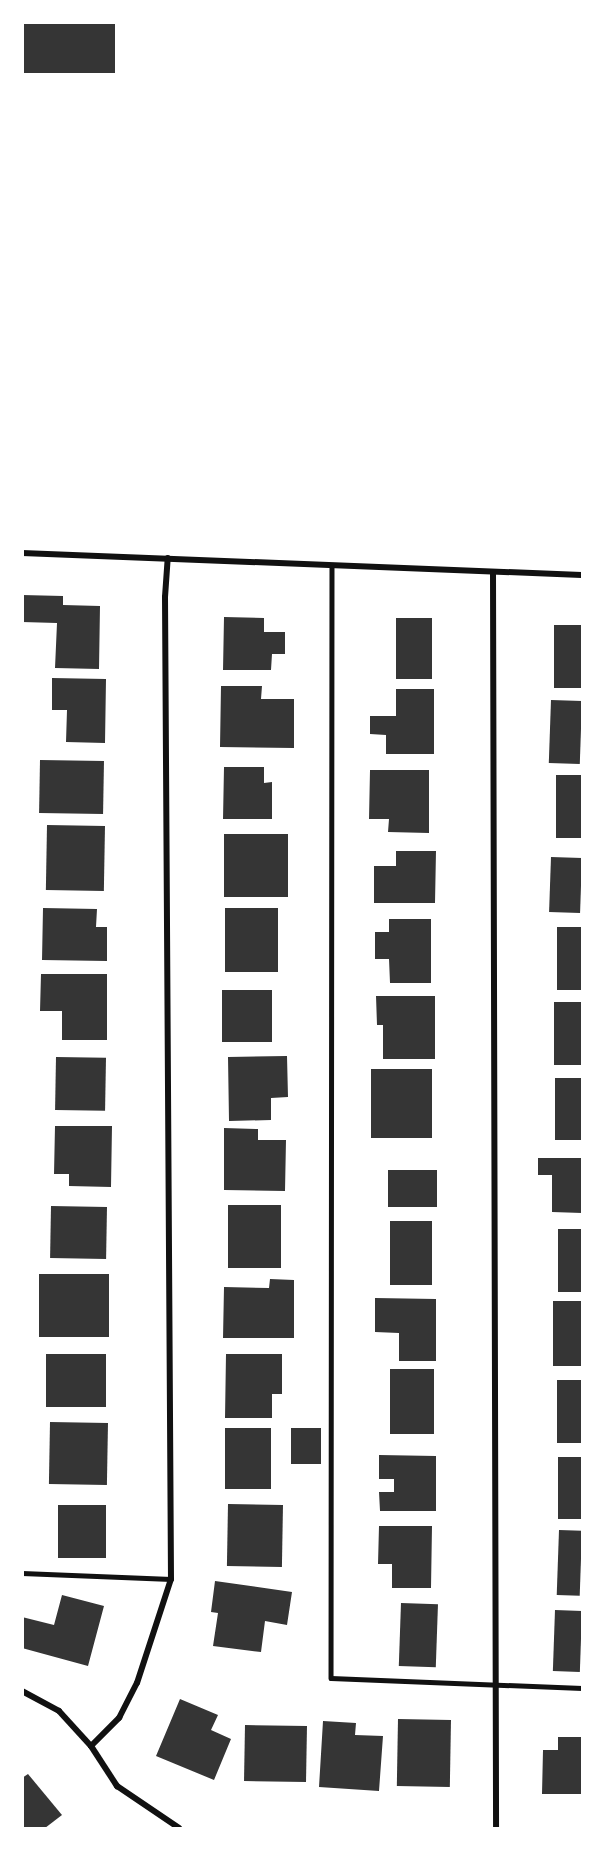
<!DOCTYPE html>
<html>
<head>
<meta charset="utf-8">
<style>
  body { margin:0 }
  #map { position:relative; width:605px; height:1851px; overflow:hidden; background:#fff; font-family:Figtree,sans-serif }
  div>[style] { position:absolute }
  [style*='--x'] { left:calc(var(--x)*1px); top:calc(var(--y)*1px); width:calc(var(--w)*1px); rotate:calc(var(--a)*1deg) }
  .building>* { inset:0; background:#353535; transform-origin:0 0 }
  .service>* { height:4.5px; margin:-2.25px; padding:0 2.25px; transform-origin:2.25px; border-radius:2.25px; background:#111 }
  .minor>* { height:6px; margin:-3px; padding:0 3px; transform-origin:3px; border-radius:3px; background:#111 }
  span { translate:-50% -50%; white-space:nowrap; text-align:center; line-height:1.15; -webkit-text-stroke:6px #fff; paint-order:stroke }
  .frame { position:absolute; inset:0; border:24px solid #fff; pointer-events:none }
</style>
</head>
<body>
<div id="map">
  <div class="building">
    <div style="left:22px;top:22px;width:93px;height:51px"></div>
    <div style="clip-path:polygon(22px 595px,63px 596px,63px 605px,100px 606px,99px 669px,55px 668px,57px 623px,22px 622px)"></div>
    <div style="clip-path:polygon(224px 617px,264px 618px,264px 632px,285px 632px,285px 654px,272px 654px,271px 670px,223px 670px)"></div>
    <div style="left:396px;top:618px;width:36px;height:61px"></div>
    <div style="left:554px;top:625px;width:28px;height:63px"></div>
    <div style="clip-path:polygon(52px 678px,106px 679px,105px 743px,66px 742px,67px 710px,52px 710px)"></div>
    <div style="clip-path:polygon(221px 686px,262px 686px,261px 699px,294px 699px,294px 748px,220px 747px)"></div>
    <div style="clip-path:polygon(396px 689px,434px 689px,434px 754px,386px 754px,386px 735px,370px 734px,370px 716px,396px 716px)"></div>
    <div style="left:551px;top:700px;width:31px;height:63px;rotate:2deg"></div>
    <div style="left:40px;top:760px;width:64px;height:53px;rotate:1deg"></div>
    <div style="clip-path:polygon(224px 767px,264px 767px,264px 783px,272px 782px,272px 819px,223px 819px)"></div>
    <div style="clip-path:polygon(370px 770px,429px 770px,429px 833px,388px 832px,389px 819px,369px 819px)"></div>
    <div style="left:556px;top:775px;width:26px;height:63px"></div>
    <div style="left:47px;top:825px;width:58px;height:65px;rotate:1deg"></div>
    <div style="left:224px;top:834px;width:64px;height:63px"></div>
    <div style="clip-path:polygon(396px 851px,436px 851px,435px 903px,374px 903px,374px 866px,396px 866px)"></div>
    <div style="left:551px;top:857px;width:31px;height:55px;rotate:2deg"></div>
    <div style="clip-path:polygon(43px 908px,97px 909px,96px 927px,107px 927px,107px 961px,42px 960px)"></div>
    <div style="left:225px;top:908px;width:53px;height:64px"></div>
    <div style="clip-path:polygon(389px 919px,431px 919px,431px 983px,390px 983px,389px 959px,375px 959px,375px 932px,389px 932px)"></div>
    <div style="left:557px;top:927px;width:25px;height:63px"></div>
    <div style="clip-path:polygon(41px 974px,107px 974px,107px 1040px,62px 1040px,62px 1011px,40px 1011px)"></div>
    <div style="left:222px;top:990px;width:50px;height:52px"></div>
    <div style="clip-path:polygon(376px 996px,435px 996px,435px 1059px,383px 1059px,383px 1025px,377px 1025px)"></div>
    <div style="left:554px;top:1002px;width:28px;height:63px"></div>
    <div style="clip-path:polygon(287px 1056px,288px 1097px,271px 1098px,271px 1120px,229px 1121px,228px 1057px)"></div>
    <div style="left:56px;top:1057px;width:50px;height:53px;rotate:1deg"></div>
    <div style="left:371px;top:1069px;width:61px;height:69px"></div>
    <div style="left:555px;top:1078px;width:27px;height:62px"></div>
    <div style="clip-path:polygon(55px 1126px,112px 1126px,111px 1187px,69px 1186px,69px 1174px,54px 1174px)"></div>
    <div style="clip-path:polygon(224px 1128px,258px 1129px,258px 1140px,286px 1140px,285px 1191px,224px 1190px)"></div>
    <div style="clip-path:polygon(538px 1158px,582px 1158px,582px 1213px,552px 1212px,552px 1175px,538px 1175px)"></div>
    <div style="left:388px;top:1170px;width:49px;height:37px"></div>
    <div style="left:228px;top:1205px;width:53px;height:63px"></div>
    <div style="left:51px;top:1206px;width:56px;height:52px;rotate:1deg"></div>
    <div style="left:390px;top:1221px;width:42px;height:64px"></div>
    <div style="left:558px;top:1229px;width:24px;height:63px"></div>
    <div style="left:39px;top:1274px;width:70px;height:63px"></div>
    <div style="clip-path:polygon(270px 1279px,294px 1280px,294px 1338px,223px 1338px,224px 1287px,269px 1288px)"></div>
    <div style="clip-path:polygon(375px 1298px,436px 1299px,436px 1361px,399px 1361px,399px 1333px,375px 1332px)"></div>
    <div style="left:553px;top:1301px;width:29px;height:65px"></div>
    <div style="left:46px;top:1354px;width:60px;height:53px"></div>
    <div style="clip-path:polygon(226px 1354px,282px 1354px,282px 1394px,272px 1394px,272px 1418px,225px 1418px)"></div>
    <div style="left:390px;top:1369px;width:44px;height:65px"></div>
    <div style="left:557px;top:1380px;width:25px;height:63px"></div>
    <div style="left:50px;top:1422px;width:58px;height:62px;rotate:1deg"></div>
    <div style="left:225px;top:1428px;width:46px;height:61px"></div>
    <div style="left:291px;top:1428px;width:30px;height:36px"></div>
    <div style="clip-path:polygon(379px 1455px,436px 1456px,436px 1511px,380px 1511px,379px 1492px,394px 1492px,394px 1479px,379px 1479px)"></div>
    <div style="left:558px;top:1457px;width:24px;height:62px"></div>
    <div style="left:228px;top:1504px;width:55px;height:62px;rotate:1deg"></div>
    <div style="left:58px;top:1505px;width:48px;height:53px"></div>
    <div style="clip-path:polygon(379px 1526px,432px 1526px,431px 1588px,392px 1588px,392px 1564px,378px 1564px)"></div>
    <div style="left:559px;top:1530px;width:23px;height:65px;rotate:2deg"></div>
    <div style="clip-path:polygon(215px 1581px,292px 1592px,287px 1625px,265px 1621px,261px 1652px,213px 1646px,218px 1613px,211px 1612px)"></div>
    <div style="clip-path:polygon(62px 1595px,104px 1606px,88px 1666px,22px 1648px,22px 1617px,54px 1625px)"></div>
    <div style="left:401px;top:1603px;width:37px;height:63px;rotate:2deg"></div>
    <div style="left:555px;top:1610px;width:27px;height:61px;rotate:2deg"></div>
    <div style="clip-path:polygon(180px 1699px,218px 1715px,211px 1730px,231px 1739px,214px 1780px,156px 1756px)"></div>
    <div style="left:398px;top:1719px;width:53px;height:67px;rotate:1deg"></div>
    <div style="clip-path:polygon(323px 1721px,356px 1723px,355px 1735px,383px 1736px,379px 1791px,319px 1787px)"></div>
    <div style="left:245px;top:1725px;width:62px;height:56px;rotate:1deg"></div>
    <div style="clip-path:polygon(558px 1737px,582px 1737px,582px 1794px,542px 1794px,543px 1750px,558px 1750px)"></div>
    <div style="clip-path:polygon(28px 1774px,62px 1815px,45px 1828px,22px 1828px,22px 1778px)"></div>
  </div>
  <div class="service">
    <div style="--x:332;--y:565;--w:1113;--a:90.05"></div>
    <div style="--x:331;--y:1678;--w:251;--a:2.3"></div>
    <div style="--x:22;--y:1573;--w:149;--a:2.3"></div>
  </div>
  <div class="minor">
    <div style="--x:22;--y:553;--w:560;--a:2.25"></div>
    <div style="--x:493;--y:572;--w:1256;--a:89.86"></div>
    <div style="--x:22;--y:1691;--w:42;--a:28.4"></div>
    <div style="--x:59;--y:1711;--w:47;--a:47.6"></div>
    <div style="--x:91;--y:1746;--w:48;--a:57"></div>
    <div style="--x:117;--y:1786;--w:75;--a:34.1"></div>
    <div style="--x:91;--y:1746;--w:40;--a:-45"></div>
    <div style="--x:119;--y:1718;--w:39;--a:-63"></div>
    <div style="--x:137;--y:1683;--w:109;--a:-71.9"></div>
    <div style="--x:171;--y:1579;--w:982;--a:-90.35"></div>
    <div style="--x:165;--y:597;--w:39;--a:-86"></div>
  </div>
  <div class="frame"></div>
</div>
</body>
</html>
